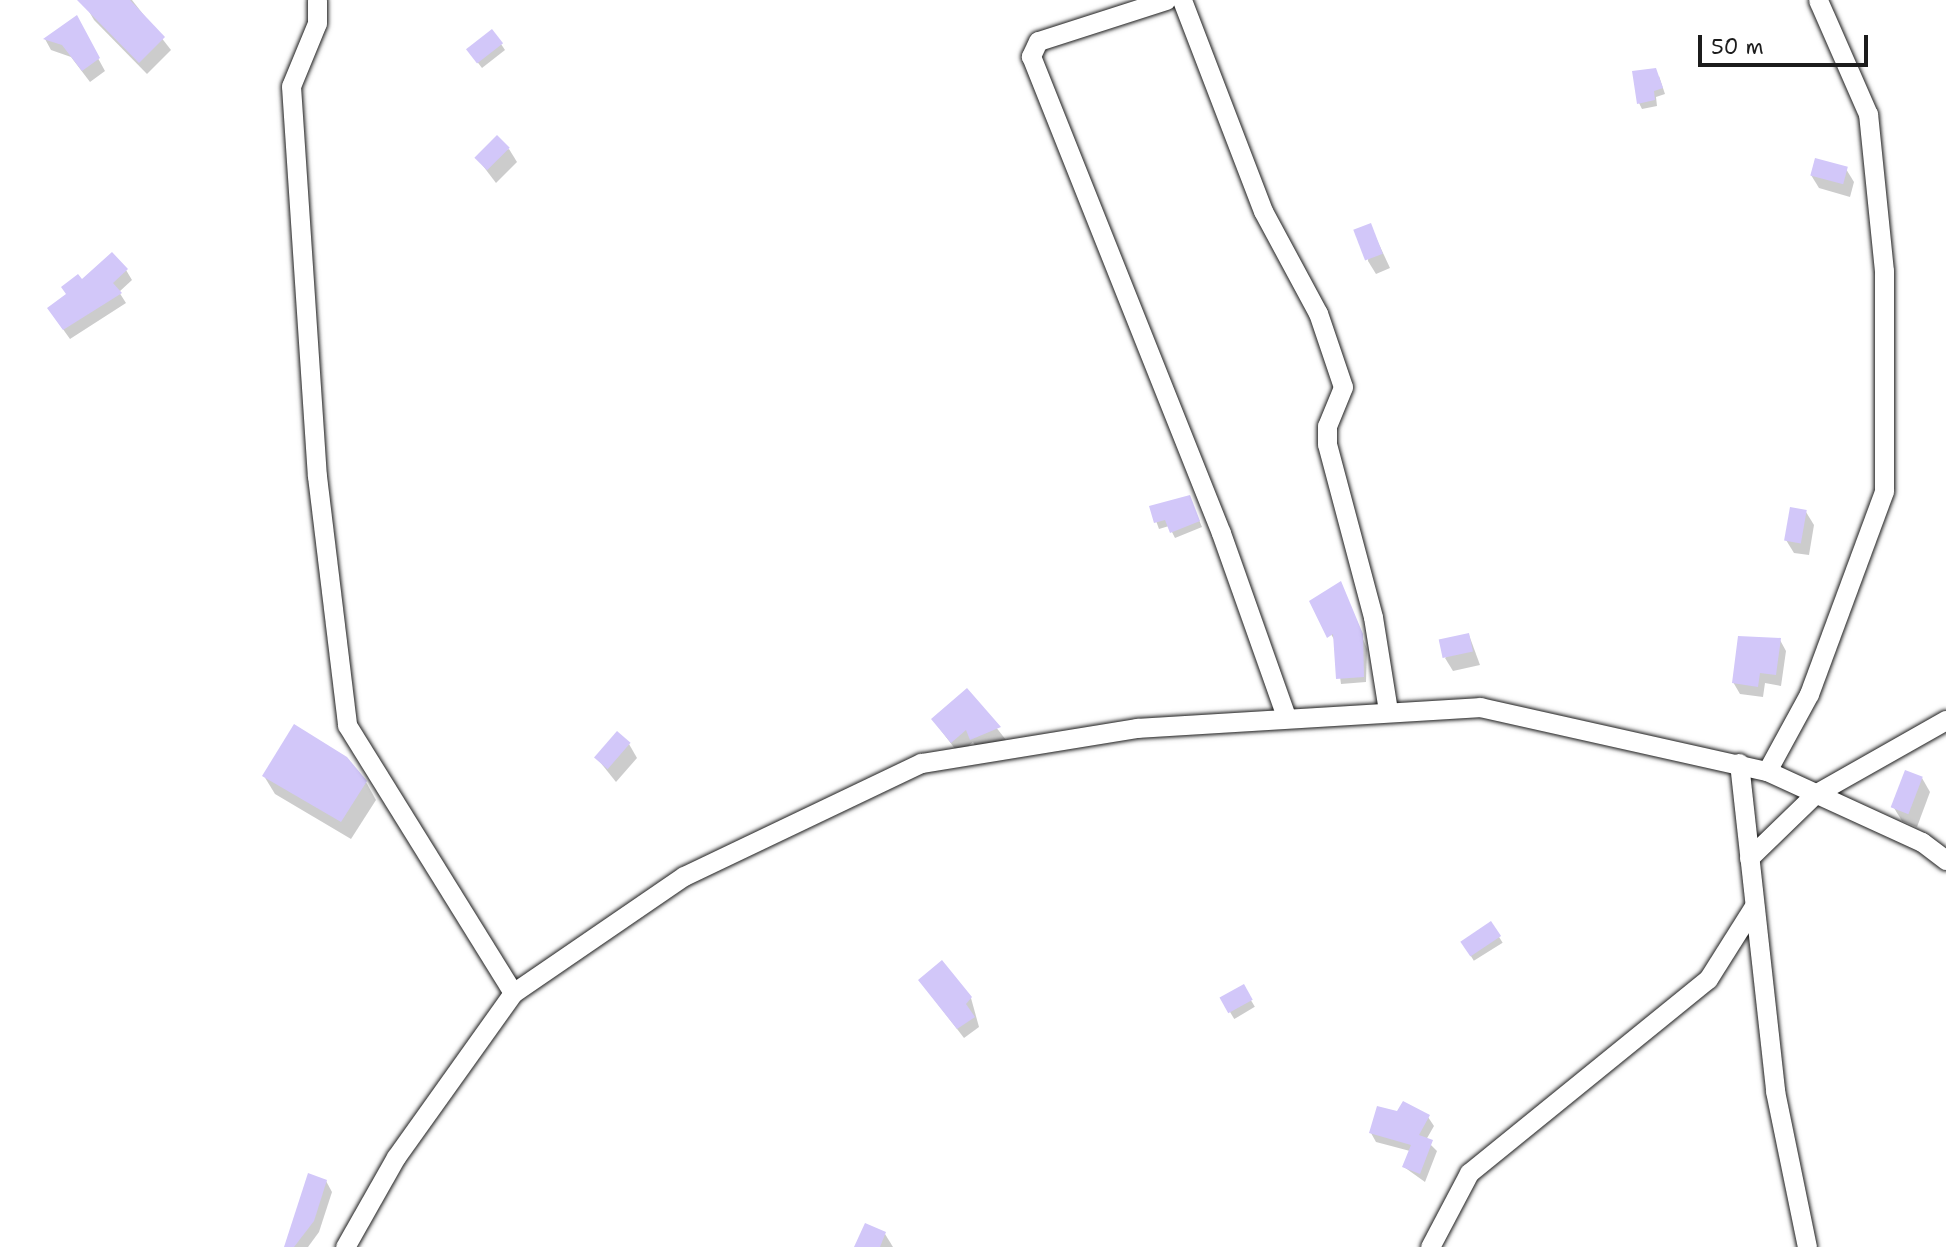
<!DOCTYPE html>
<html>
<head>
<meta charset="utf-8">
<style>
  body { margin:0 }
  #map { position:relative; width:1946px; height:1247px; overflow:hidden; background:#fff; font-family:"Shantell Sans",sans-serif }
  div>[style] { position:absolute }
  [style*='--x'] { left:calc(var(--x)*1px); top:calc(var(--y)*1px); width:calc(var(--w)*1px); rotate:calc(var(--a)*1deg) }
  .shadow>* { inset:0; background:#0003; transform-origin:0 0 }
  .building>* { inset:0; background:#d2c7f9; transform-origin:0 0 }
  .roads { filter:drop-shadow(0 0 2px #1c1c1c) drop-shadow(0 0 2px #1c1c1c) }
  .street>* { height:19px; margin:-9.5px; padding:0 9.5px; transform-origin:9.5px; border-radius:9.5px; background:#fff }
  span { translate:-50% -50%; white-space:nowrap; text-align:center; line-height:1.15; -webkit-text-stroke:5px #fff; paint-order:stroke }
  .scale { position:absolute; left:1698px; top:35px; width:170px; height:32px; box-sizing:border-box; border:4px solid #1c1c1c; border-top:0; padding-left:9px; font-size:21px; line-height:24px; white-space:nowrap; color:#1c1c1c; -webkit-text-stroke:5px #fff; paint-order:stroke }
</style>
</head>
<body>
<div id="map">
  <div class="shadow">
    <div style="clip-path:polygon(95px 0,132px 0,171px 50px,147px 74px,94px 20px,87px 8px)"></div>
    <div style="clip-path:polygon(76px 18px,105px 71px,90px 82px,71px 57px,51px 50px,45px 39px)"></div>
    <div style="clip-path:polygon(501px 44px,505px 50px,482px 68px,472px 55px)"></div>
    <div style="clip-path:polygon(1659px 76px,1665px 94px,1656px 97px,1657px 106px,1642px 109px,1639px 103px)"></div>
    <div style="clip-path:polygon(509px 149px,517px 162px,496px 183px,477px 158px)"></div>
    <div style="clip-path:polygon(1846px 169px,1854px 182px,1850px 197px,1819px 188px,1811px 175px)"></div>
    <div style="clip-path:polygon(1370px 225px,1390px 268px,1376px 274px,1368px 261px)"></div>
    <div style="clip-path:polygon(126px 270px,132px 280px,119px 292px,126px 303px,70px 339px,55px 318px,67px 295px,82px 282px)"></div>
    <div style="clip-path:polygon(1192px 503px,1202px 527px,1175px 538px,1169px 526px,1159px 529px,1151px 507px)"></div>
    <div style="clip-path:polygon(1806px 512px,1814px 525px,1809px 555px,1794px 553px,1786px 540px)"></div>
    <div style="clip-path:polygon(1343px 589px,1367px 649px,1366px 682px,1341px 684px,1335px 641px,1312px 602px)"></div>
    <div style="clip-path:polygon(1469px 635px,1480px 665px,1453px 671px,1445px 658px)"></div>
    <div style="clip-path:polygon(1780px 640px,1786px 651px,1781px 686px,1765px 683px,1763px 697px,1740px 694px,1733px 682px)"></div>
    <div style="clip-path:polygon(967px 690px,1006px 740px,978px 751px,973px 742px,959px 754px,933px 720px)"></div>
    <div style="clip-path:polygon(629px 744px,637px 758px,616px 782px,596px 757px)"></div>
    <div style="clip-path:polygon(264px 776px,366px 782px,376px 800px,351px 839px,275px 794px)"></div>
    <div style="clip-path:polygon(1922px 778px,1930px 792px,1917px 827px,1902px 821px,1894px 808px)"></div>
    <div style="left:1491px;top:924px;width:22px;height:34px;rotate:58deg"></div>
    <div style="clip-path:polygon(920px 981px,971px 998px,979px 1027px,964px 1038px)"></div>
    <div style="left:1243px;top:987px;width:23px;height:24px;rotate:59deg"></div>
    <div style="clip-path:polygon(1428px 1117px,1434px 1126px,1426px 1140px,1437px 1151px,1425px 1182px,1404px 1167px,1410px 1151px,1376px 1142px,1371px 1133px)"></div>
    <div style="clip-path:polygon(326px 1181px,332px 1192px,319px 1232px,308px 1247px,289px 1247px)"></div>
    <div style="clip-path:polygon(885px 1234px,893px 1247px,855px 1247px)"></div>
  </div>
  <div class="building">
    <div style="clip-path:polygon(77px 0,130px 0,165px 37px,139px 63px)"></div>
    <div style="clip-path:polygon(77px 15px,100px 58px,82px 71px,62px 45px,43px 39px)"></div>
    <div style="left:492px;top:29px;width:18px;height:33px;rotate:52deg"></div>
    <div style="clip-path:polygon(1656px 68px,1663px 88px,1654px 91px,1655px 100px,1637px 104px,1632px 71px)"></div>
    <div style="left:497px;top:135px;width:18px;height:32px;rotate:45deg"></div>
    <div style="left:1815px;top:158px;width:34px;height:18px;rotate:15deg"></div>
    <div style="left:1371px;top:223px;width:33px;height:19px;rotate:69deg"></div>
    <div style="clip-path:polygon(112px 252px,128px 269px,113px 283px,122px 293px,63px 330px,47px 308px,66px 294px,61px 287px,78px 274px,82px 279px)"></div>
    <div style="clip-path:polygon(1190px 495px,1200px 521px,1170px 533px,1165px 520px,1154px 523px,1149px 506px)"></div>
    <div style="left:1790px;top:507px;width:17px;height:34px;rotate:10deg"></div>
    <div style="clip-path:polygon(1341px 581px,1363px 634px,1364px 677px,1336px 679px,1333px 634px,1327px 638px,1309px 601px)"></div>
    <div style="left:1469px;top:633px;width:19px;height:31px;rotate:78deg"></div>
    <div style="clip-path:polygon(1738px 636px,1781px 638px,1776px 675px,1760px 673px,1758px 687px,1732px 683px)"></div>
    <div style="clip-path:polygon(967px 688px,1001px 727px,970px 740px,966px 730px,951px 743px,931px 719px)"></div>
    <div style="clip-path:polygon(294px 724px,347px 757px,367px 781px,341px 822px,262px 776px)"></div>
    <div style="left:617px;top:731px;width:18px;height:35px;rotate:41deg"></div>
    <div style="left:1905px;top:770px;width:19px;height:40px;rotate:21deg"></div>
    <div style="left:1491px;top:921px;width:18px;height:37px;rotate:56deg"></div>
    <div style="clip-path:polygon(942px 960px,972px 997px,966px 1004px,975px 1017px,957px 1029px,918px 980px)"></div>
    <div style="left:1244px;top:984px;width:18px;height:28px;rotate:61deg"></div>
    <div style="clip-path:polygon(1403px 1101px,1430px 1115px,1419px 1135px,1433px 1140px,1420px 1174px,1402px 1167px,1411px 1145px,1369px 1133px,1377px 1106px,1397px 1111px)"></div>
    <div style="clip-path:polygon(308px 1173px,327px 1180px,314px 1221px,294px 1247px,284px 1247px)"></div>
    <div style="clip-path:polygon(865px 1223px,886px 1232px,880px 1247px,854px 1247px)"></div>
  </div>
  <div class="roads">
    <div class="street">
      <div style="--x:317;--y:0;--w:23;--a:90"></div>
      <div style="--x:317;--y:23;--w:68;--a:112.4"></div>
      <div style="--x:291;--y:86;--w:391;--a:86.2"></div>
      <div style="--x:317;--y:476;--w:251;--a:83.1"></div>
      <div style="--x:347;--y:725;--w:315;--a:58.2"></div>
      <div style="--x:1166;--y:0;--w:134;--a:162.2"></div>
      <div style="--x:1038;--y:41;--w:17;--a:115"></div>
      <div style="--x:1031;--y:56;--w:513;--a:68.28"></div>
      <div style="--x:1221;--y:533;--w:192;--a:70.5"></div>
      <div style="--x:1182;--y:0;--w:226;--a:69"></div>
      <div style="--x:1263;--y:211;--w:116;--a:61.7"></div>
      <div style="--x:1318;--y:313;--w:78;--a:71.3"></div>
      <div style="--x:1343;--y:387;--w:42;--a:112.3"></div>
      <div style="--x:1327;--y:426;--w:18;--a:90"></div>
      <div style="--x:1327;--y:444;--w:179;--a:75.1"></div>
      <div style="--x:1373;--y:617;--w:95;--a:80.9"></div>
      <div style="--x:1739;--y:763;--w:330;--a:83.7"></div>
      <div style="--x:1775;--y:1091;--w:159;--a:78.4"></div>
      <div style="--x:1767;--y:771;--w:88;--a:-61.4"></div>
      <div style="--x:1809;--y:694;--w:216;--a:-69.7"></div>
      <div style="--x:1884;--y:491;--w:220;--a:-90"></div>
      <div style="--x:1884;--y:271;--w:158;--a:-95.8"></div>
      <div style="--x:1868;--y:114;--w:124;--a:-113.7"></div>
      <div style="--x:1749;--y:858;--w:92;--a:-44.1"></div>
      <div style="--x:1815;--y:794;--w:150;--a:-29.5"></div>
      <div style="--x:345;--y:1247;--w:103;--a:-60.5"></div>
      <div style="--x:396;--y:1157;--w:201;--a:-54.5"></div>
      <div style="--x:513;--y:993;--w:207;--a:-34.4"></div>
      <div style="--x:684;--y:876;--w:263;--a:-25.5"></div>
      <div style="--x:921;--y:763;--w:219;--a:-9.2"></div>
      <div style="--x:1137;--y:728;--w:344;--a:-3.5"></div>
      <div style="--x:1480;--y:707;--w:294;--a:12.6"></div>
      <div style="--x:1767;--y:771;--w:170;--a:24.6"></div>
      <div style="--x:1922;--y:842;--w:30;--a:37"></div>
      <div style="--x:1430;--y:1247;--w:84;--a:-62.2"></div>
      <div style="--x:1469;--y:1173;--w:308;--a:-39.1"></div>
      <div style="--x:1708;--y:979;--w:86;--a:-57.8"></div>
    </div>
  </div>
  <div class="scale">50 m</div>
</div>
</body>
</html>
